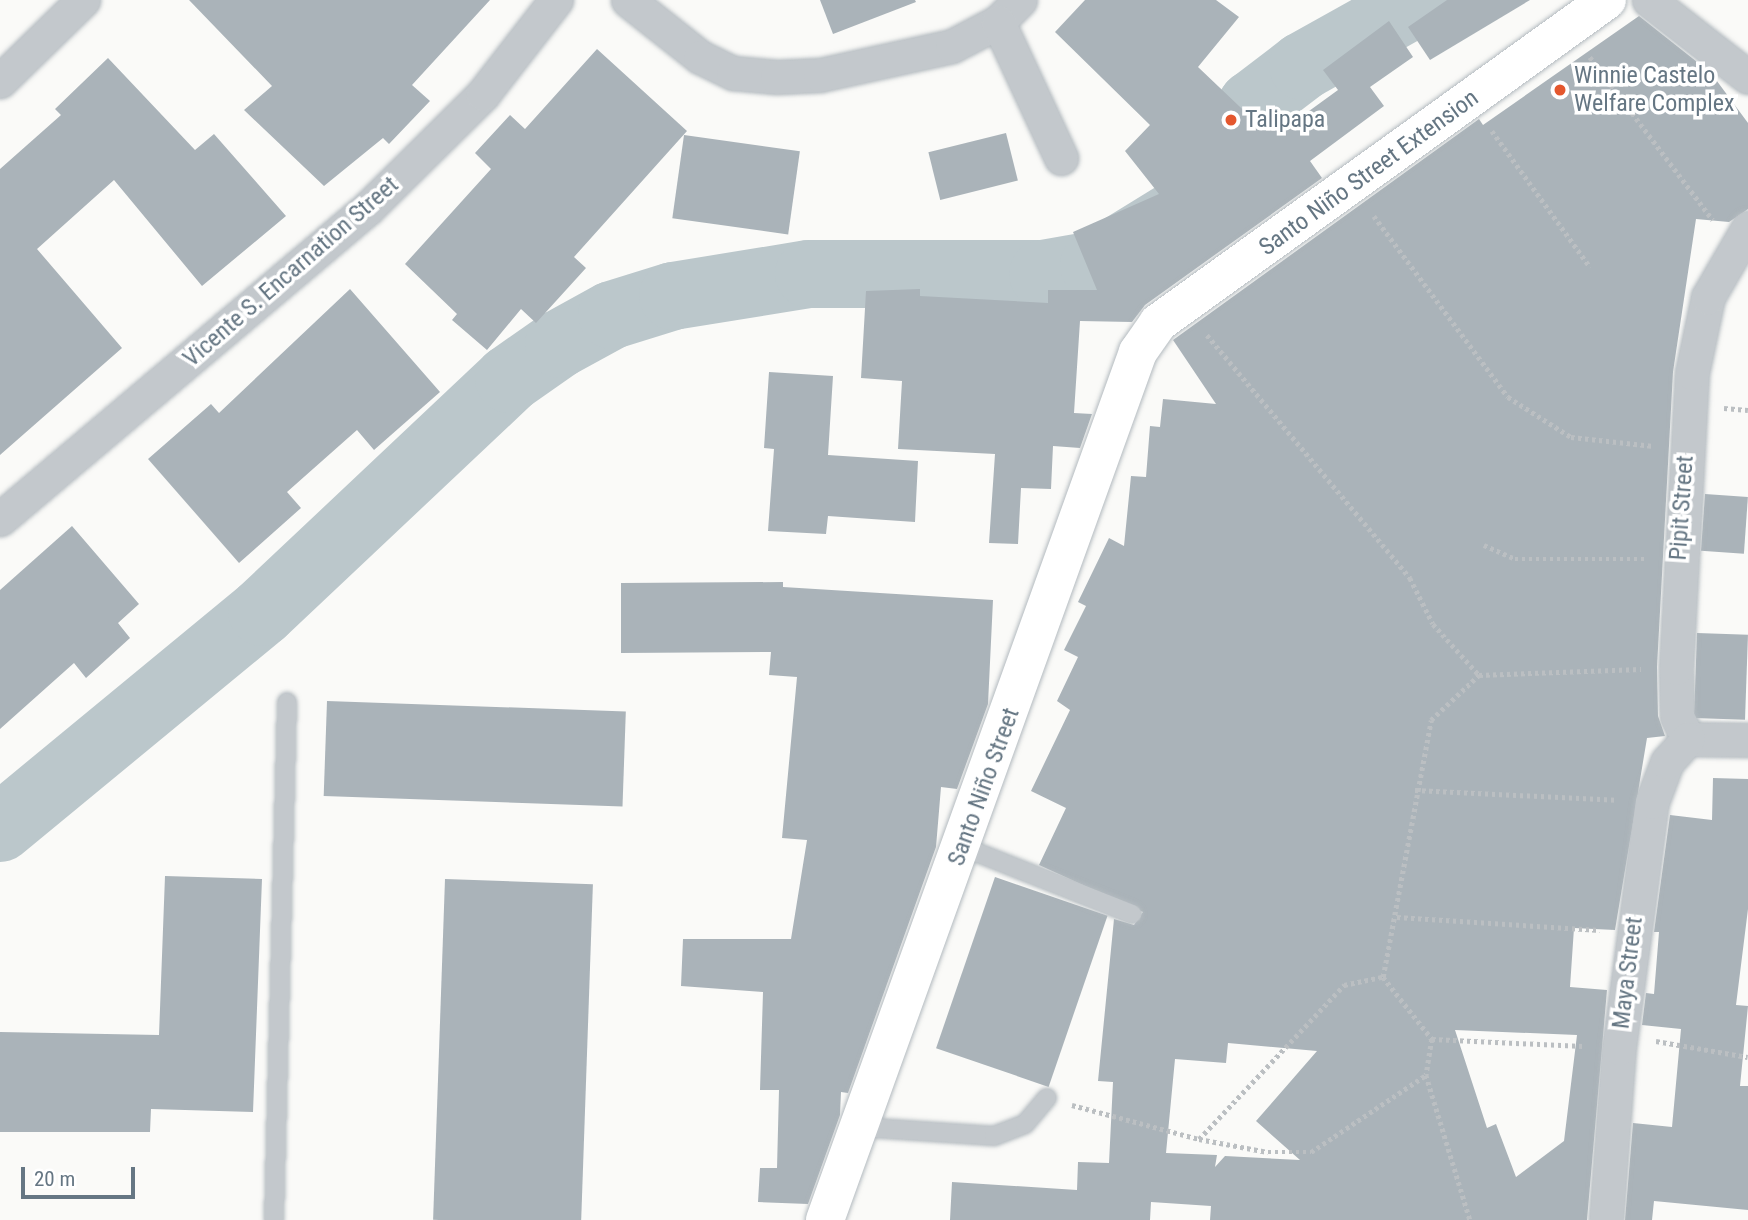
<!DOCTYPE html>
<html>
<head>
<meta charset="utf-8">
<style>
  body { margin:0 }
  #map { position:relative; width:1748px; height:1220px; overflow:hidden; background:#fafaf8; font-family:"Roboto Condensed",sans-serif }
  div>[style] { position:absolute }
  [style*='--x'] { left:calc(var(--x)*1px); top:calc(var(--y)*1px); width:calc(var(--w)*1px); rotate:calc(var(--a)*1deg) }
  .river>* { height:68px; margin:-34px; padding:0 34px; transform-origin:34px; border-radius:34px; background:#bbc7cb }
  .building>* { inset:0; background:#aab3b9; transform-origin:0 0 }
  .path>* { height:4.5px; margin-top:-2.25px; transform-origin:0; background:repeating-linear-gradient(90deg,#bbbfc2 0 3.5px,transparent 0 7px) }
  .roads { filter:drop-shadow(0 0 2px #b3babf) drop-shadow(0 0 2px #b3babf) }
  .lane>* { height:18px; margin:-9px; padding:0 9px; transform-origin:9px; border-radius:9px; background:#c3c8cc }
  .street>* { height:33px; margin:-16.5px; padding:0 16.5px; transform-origin:16.5px; border-radius:16.5px; background:#c3c8cc }
  .secondary>* { height:38px; margin:-19px; padding:0 19px; transform-origin:19px; border-radius:19px; background:#fff }
  .dots>* { width:19px; height:19px; translate:-50% -50%; box-sizing:border-box; border:4px solid #fff; border-radius:50% }
  span { translate:-50% -50%; white-space:nowrap; text-align:center; line-height:1.15; -webkit-text-stroke:7px #fff; paint-order:stroke }
  .poi-label { font-size:24px; color:#657683 }
  .left { translate:0 -50%; text-align:left }
  .street-label { font-size:24px; color:#657683 }
  .scale { position:absolute; left:21px; top:1167px; width:114px; height:32px; box-sizing:border-box; border:4px solid #657683; border-top:0; padding-left:9px; font-size:21px; line-height:24px; white-space:nowrap; color:#657683; -webkit-text-stroke:5px #fff; paint-order:stroke }
</style>
</head>
<body>
<div id="map">
  <div class="river">
    <div style="--x:0;--y:828;--w:340;--a:-39.5"></div>
    <div style="--x:262;--y:612;--w:340;--a:-43.3"></div>
    <div style="--x:509;--y:379;--w:61;--a:-35"></div>
    <div style="--x:559;--y:344;--w:60;--a:-28.7"></div>
    <div style="--x:612;--y:315;--w:64;--a:-17.3"></div>
    <div style="--x:673;--y:296;--w:138;--a:-9.2"></div>
    <div style="--x:809;--y:274;--w:234;--a:0"></div>
    <div style="--x:1043;--y:274;--w:52;--a:-10"></div>
    <div style="--x:1094;--y:265;--w:113;--a:-31.6"></div>
    <div style="--x:1190;--y:206;--w:119;--a:-58.5"></div>
    <div style="--x:1252;--y:105;--w:64;--a:-37.4"></div>
    <div style="--x:1303;--y:66;--w:135;--a:-29.2"></div>
  </div>
  <div class="building">
    <div style="clip-path:polygon(189px 0,490px 0,412px 85px,430px 101px,389px 144px,383px 138px,324px 186px,244px 110px,272px 86px)"></div>
    <div style="clip-path:polygon(820px 0,915px 0,916px 2px,833px 34px)"></div>
    <div style="clip-path:polygon(1085px 0,1216px 0,1239px 17px,1198px 67px,1260px 126px,1278px 114px,1287px 127px,1338px 90px,1323px 70px,1389px 21px,1413px 57px,1370px 87px,1384px 106px,1310px 161px,1322px 178px,1145px 305px,1132px 322px,1080px 321px,1074px 413px,1092px 414px,1080px 448px,1053px 446px,1051px 489px,1021px 488px,1018px 544px,989px 543px,995px 454px,898px 449px,902px 381px,861px 378px,866px 291px,920px 289px,920px 296px,1048px 303px,1048px 290px,1097px 290px,1073px 232px,1159px 194px,1125px 151px,1150px 125px,1055px 32px)"></div>
    <div style="clip-path:polygon(1447px 0,1530px 0,1430px 60px,1408px 27px)"></div>
    <div style="clip-path:polygon(evenodd,1639px 16px,1711px 73px,1748px 123px,1748px 209px,1729px 222px,1696px 219px,1673px 372px,1657px 667px,1658px 716px,1665px 736px,1647px 738px,1615px 930px,1574px 928px,1570px 987px,1607px 990px,1587px 1220px,1210px 1220px,1211px 1206px,1151px 1202px,1150px 1220px,950px 1220px,952px 1182px,1077px 1190px,1078px 1162px,1109px 1163px,1113px 1082px,1098px 1081px,1114px 919px,1134px 925px,1143px 912px,1039px 865px,1066px 808px,1031px 791px,1070px 710px,1057px 701px,1078px 657px,1064px 650px,1086px 606px,1078px 602px,1109px 538px,1124px 546px,1131px 476px,1146px 477px,1150px 426px,1160px 427px,1163px 399px,1216px 404px,1173px 340px,1479px 119px,1483px 125px,1639px 16px,1455px 1030px,1577px 1035px,1564px 1141px,1516px 1177px,1496px 1124px,1487px 1128px,1455px 1030px,1639px 16px,1228px 1043px,1317px 1051px,1256px 1121px,1300px 1160px,1225px 1156px,1215px 1167px,1217px 1155px,1166px 1153px,1175px 1059px,1226px 1063px,1228px 1043px)"></div>
    <div style="clip-path:polygon(597px 49px,687px 131px,574px 257px,586px 268px,536px 323px,521px 309px,487px 350px,452px 320px,457px 314px,405px 264px,491px 169px,475px 153px,510px 115px,525px 129px)"></div>
    <div style="clip-path:polygon(108px 58px,195px 150px,214px 134px,286px 216px,202px 286px,114px 180px,37px 249px,122px 348px,0 455px,0 169px,61px 115px,55px 109px)"></div>
    <div style="left:1006px;top:133px;width:49px;height:80px;rotate:76deg"></div>
    <div style="left:684px;top:135px;width:117px;height:84px;rotate:8deg"></div>
    <div style="clip-path:polygon(350px 289px,440px 392px,374px 450px,357px 430px,287px 492px,301px 508px,239px 563px,148px 459px,211px 404px,219px 413px)"></div>
    <div style="clip-path:polygon(769px 372px,833px 376px,828px 455px,918px 461px,915px 522px,828px 516px,826px 534px,768px 531px,774px 449px,764px 448px)"></div>
    <div style="left:1705px;top:494px;width:43px;height:57px;rotate:4deg"></div>
    <div style="clip-path:polygon(72px 526px,139px 604px,118px 623px,130px 638px,86px 678px,74px 663px,0 729px,0 590px)"></div>
    <div style="clip-path:polygon(783px 582px,783px 587px,993px 600px,988px 704px,957px 789px,941px 787px,936px 847px,848px 1093px,841px 1092px,840px 1115px,808px 1204px,758px 1202px,760px 1168px,777px 1168px,779px 1090px,760px 1090px,763px 992px,681px 986px,683px 939px,791px 939px,807px 840px,782px 838px,797px 677px,769px 675px,771px 652px,621px 653px,621px 583px)"></div>
    <div style="left:1697px;top:633px;width:51px;height:85px;rotate:2deg"></div>
    <div style="left:327px;top:701px;width:299px;height:95px;rotate:2deg"></div>
    <div style="clip-path:polygon(1713px 778px,1748px 779px,1748px 909px,1736px 1005px,1748px 1006px,1740px 1086px,1748px 1086px,1748px 1210px,1654px 1201px,1652px 1220px,1625px 1220px,1633px 1123px,1672px 1127px,1681px 1029px,1642px 1025px,1646px 993px,1654px 994px,1659px 932px,1654px 932px,1670px 815px,1712px 820px)"></div>
    <div style="clip-path:polygon(165px 876px,262px 879px,253px 1112px,151px 1109px,150px 1132px,0 1132px,0 1032px,159px 1035px)"></div>
    <div style="left:995px;top:877px;width:119px;height:181px;rotate:19deg"></div>
    <div style="left:445px;top:879px;width:148px;height:341px;rotate:2deg"></div>
  </div>
  <div class="path">
    <div style="--x:1590;--y:57;--w:204;--a:53"></div>
    <div style="--x:1492;--y:131;--w:168;--a:54.2"></div>
    <div style="--x:1374;--y:216;--w:225;--a:53.5"></div>
    <div style="--x:1508;--y:397;--w:75;--a:32.4"></div>
    <div style="--x:1571;--y:437;--w:83;--a:6.2"></div>
    <div style="--x:1207;--y:335;--w:317;--a:50.1"></div>
    <div style="--x:1410;--y:578;--w:51;--a:63.4"></div>
    <div style="--x:1433;--y:624;--w:69;--a:48"></div>
    <div style="--x:1724;--y:408;--w:24;--a:5"></div>
    <div style="--x:1484;--y:545;--w:34;--a:24"></div>
    <div style="--x:1515;--y:559;--w:131;--a:0"></div>
    <div style="--x:1415;--y:790;--w:201;--a:2.8"></div>
    <div style="--x:1397;--y:917;--w:203;--a:3.7"></div>
    <div style="--x:1383;--y:977;--w:79;--a:51.7"></div>
    <div style="--x:1432;--y:1039;--w:36;--a:99"></div>
    <div style="--x:1426;--y:1075;--w:152;--a:73.1"></div>
    <div style="--x:1432;--y:1039;--w:151;--a:2.7"></div>
    <div style="--x:1656;--y:1041;--w:93;--a:9.9"></div>
    <div style="--x:1072;--y:1105;--w:131;--a:15"></div>
    <div style="--x:1199;--y:1139;--w:70;--a:10.7"></div>
    <div style="--x:1268;--y:1152;--w:43;--a:0"></div>
    <div style="--x:1311;--y:1152;--w:138;--a:-33.8"></div>
    <div style="--x:1199;--y:1139;--w:212;--a:-46.7"></div>
    <div style="--x:1344;--y:985;--w:40;--a:-12"></div>
    <div style="--x:1383;--y:977;--w:261;--a:-79.4"></div>
    <div style="--x:1431;--y:720;--w:66;--a:-43.2"></div>
    <div style="--x:1479;--y:675;--w:162;--a:-2.1"></div>
  </div>
  <div class="roads">
    <div class="lane">
      <div style="--x:963;--y:847;--w:182;--a:21.6"></div>
      <div style="--x:859;--y:1127;--w:135;--a:3.8"></div>
      <div style="--x:994;--y:1136;--w:33;--a:-21"></div>
      <div style="--x:1025;--y:1124;--w:34;--a:-50"></div>
      <div style="--x:274;--y:1220;--w:518;--a:-88.56"></div>
    </div>
    <div class="street">
      <div style="--x:628;--y:0;--w:92;--a:38.4"></div>
      <div style="--x:700;--y:57;--w:37;--a:26"></div>
      <div style="--x:733;--y:73;--w:44;--a:5.2"></div>
      <div style="--x:777;--y:77;--w:43;--a:-2.7"></div>
      <div style="--x:820;--y:75;--w:135;--a:-12.4"></div>
      <div style="--x:952;--y:46;--w:52;--a:-27.6"></div>
      <div style="--x:998;--y:22;--w:31;--a:-45"></div>
      <div style="--x:1649;--y:0;--w:125;--a:37.9"></div>
      <div style="--x:998;--y:22;--w:150;--a:65.1"></div>
      <div style="--x:0;--y:81;--w:116;--a:-44.3"></div>
      <div style="--x:0;--y:519;--w:482;--a:-40.2"></div>
      <div style="--x:368;--y:208;--w:162;--a:-44.7"></div>
      <div style="--x:483;--y:94;--w:119;--a:-52.2"></div>
      <div style="--x:1688;--y:739;--w:25;--a:-116"></div>
      <div style="--x:1677;--y:716;--w:48;--a:-91.2"></div>
      <div style="--x:1676;--y:668;--w:295;--a:-86.9"></div>
      <div style="--x:1692;--y:373;--w:78;--a:-78.1"></div>
      <div style="--x:1708;--y:297;--w:80;--a:-59.9"></div>
      <div style="--x:1688;--y:739;--w:60;--a:1"></div>
      <div style="--x:1606;--y:1220;--w:172;--a:-85.7"></div>
      <div style="--x:1619;--y:1048;--w:248;--a:-82.4"></div>
      <div style="--x:1652;--y:802;--w:43;--a:-69.4"></div>
      <div style="--x:1667;--y:762;--w:31;--a:-48"></div>
    </div>
    <div class="secondary">
      <div style="--x:825;--y:1220;--w:923;--a:-70.17"></div>
      <div style="--x:1138;--y:352;--w:35;--a:-55"></div>
      <div style="--x:1158;--y:323;--w:553;--a:-35.73"></div>
    </div>
  </div>
  <div class="dots">
    <div style="left:1560px;top:90px;background:#e4572e"></div>
    <div style="left:1231px;top:120px;background:#e4572e"></div>
  </div>
  <div class="poi-label">
    <span class="left" style="left:1574px;top:90px">Winnie Castelo<br>Welfare Complex</span>
    <span class="left" style="left:1245px;top:120px">Talipapa</span>
  </div>
  <div class="street-label">
    <span style="left:1369px;top:173px;rotate:-36deg">Santo Niño Street Extension</span>
    <span style="left:291px;top:272px;rotate:-41deg">Vicente S. Encarnation Street</span>
    <span style="left:1682px;top:508px;rotate:-86deg">Pipit Street</span>
    <span style="left:984px;top:787px;rotate:-70deg">Santo Niño Street</span>
    <span style="left:1628px;top:973px;rotate:-83deg">Maya Street</span>
  </div>
  <div class="scale">20 m</div>
</div>
</body>
</html>
